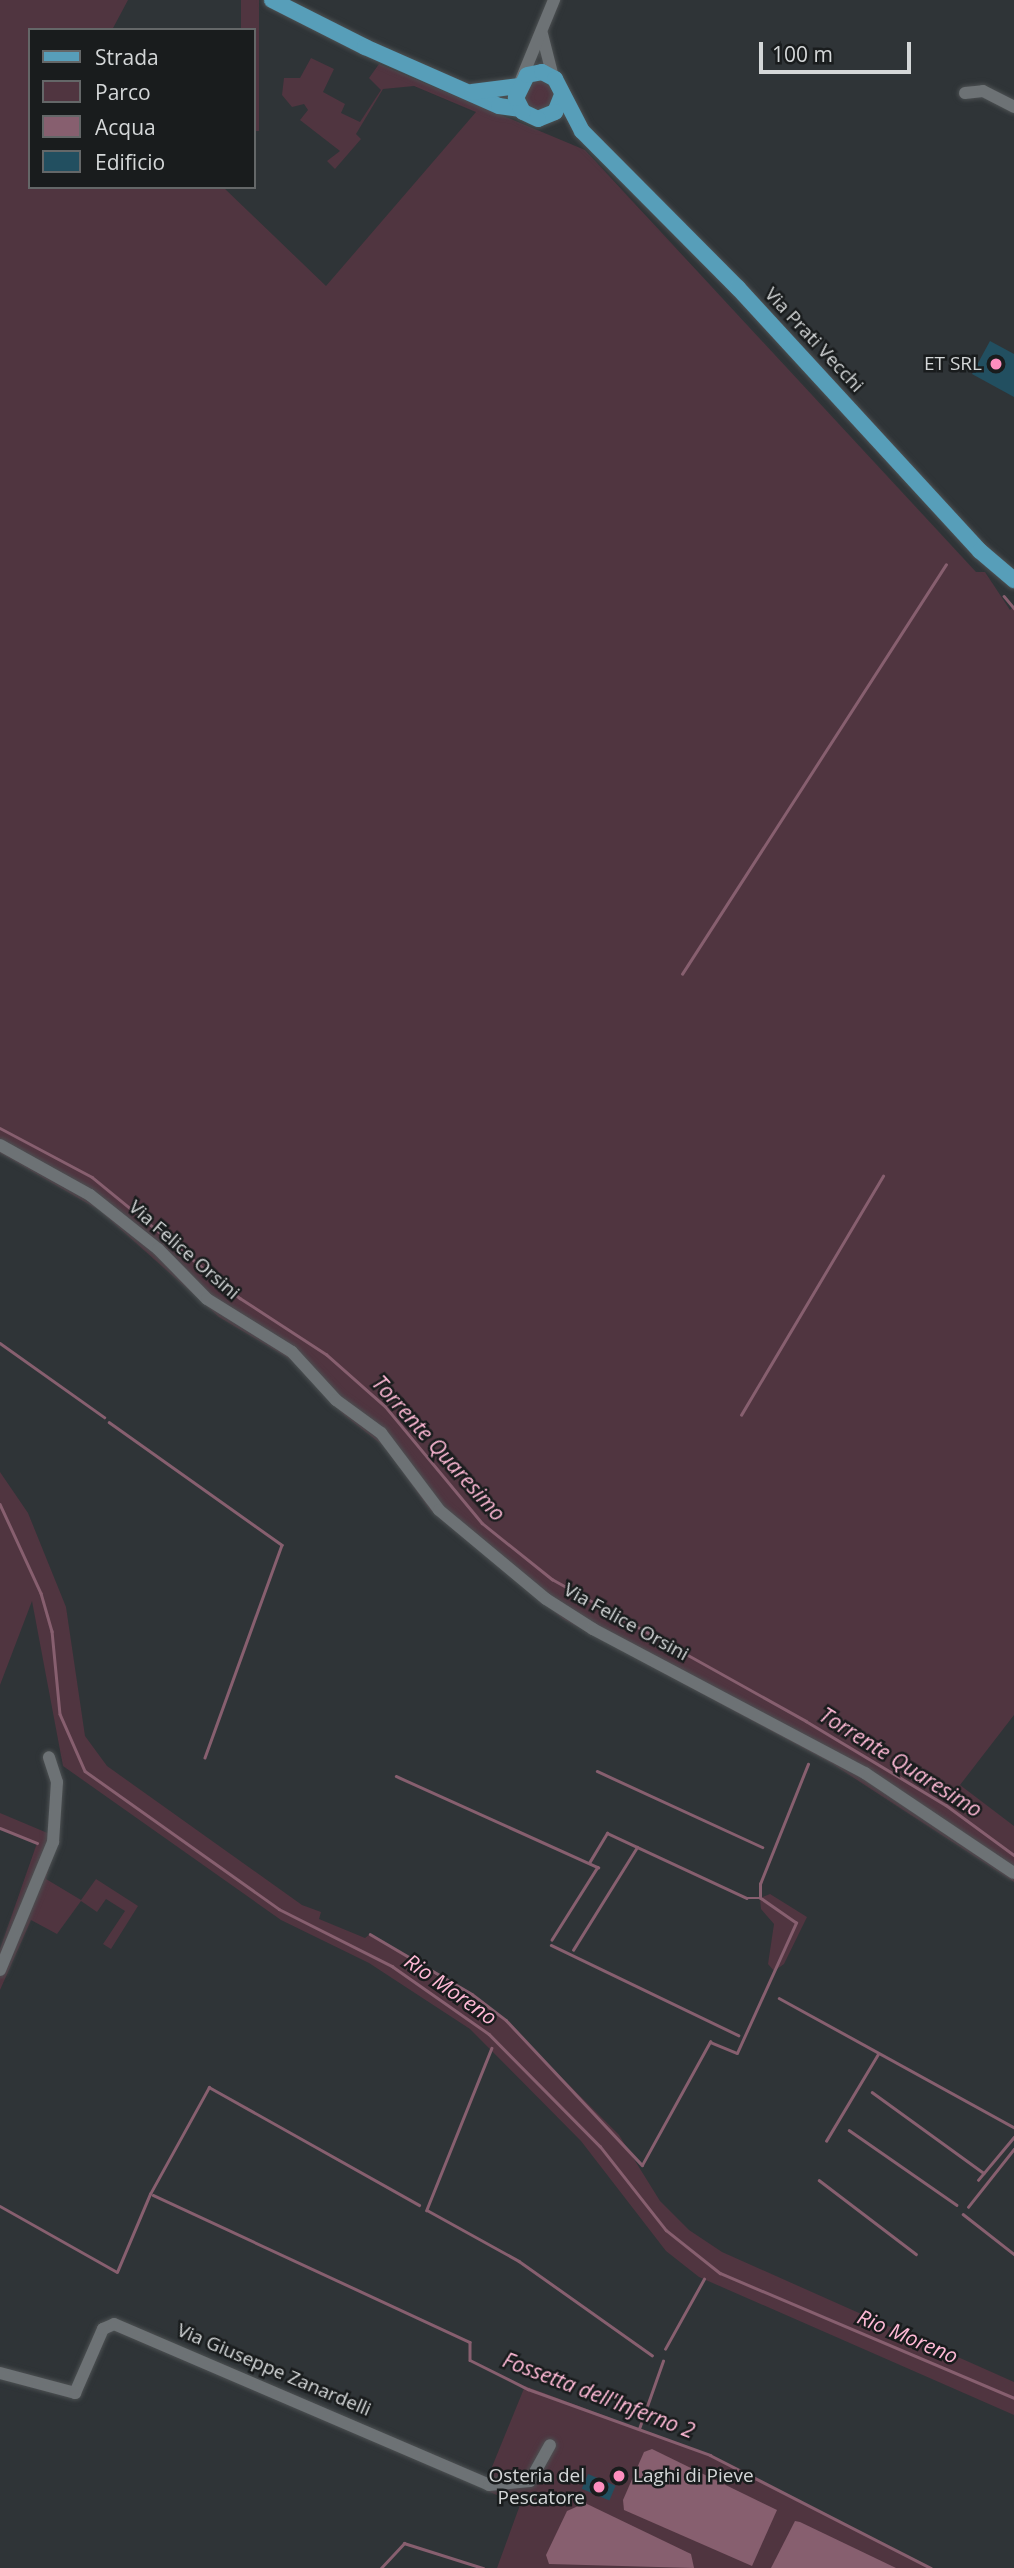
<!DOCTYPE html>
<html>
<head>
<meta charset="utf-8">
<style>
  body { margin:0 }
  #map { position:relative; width:1014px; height:2568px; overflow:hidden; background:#2f3437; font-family:"Open Sans",sans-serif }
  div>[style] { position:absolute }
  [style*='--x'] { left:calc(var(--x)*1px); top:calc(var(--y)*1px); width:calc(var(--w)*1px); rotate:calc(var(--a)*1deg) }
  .green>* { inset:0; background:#503540; transform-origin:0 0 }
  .round { border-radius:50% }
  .water>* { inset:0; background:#875f6f }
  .stream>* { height:2.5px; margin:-1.25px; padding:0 1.25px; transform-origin:1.25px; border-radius:1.25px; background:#875f6f }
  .building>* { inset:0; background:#224f60; transform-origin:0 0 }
  .roads { filter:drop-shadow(0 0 2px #4c5052) drop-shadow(0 0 2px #4c5052) }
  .minor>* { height:12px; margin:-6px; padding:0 6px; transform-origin:6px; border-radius:6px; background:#6d7275 }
  .major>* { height:16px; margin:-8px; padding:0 8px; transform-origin:8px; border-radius:8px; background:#579eb9 }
  .dots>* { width:19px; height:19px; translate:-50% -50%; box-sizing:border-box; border:4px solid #191c1d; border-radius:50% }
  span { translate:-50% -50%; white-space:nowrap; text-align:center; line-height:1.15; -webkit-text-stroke:5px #191c1d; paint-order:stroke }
  .street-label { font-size:19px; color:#d4d7d8 }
  .poi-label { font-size:19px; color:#d4d7d8 }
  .right { translate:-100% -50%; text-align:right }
  .left { translate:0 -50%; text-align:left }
  .water-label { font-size:21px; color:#feb9d5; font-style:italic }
  .legend { position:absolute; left:28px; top:28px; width:228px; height:161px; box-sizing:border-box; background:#191c1d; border:2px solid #646768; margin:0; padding:9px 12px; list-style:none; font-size:21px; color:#d4d7d8 }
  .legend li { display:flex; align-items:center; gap:14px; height:35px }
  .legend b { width:35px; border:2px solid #646768 }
  .scale { position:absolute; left:759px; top:42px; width:152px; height:32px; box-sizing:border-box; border:4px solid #d4d7d8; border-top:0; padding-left:9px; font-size:21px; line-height:24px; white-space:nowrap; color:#d4d7d8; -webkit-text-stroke:5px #191c1d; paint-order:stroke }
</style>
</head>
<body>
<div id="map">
  <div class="green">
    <div style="clip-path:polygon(0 0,128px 0,112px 30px,30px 30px,30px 187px,223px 187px,326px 286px,476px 112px,414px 86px,383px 89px,356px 134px,361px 139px,335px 169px,327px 161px,340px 151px,300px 120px,308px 110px,304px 104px,292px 107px,282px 95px,284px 78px,300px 78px,311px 58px,334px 69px,323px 92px,345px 104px,341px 113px,360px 122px,381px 90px,369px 78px,379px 64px,585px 150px,976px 572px,985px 572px,1010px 610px,1014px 606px,1014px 1715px,960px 1785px,1014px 1826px,1014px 1882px,831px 1763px,563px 1619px,430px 1510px,385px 1447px,344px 1415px,293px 1361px,219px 1317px,99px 1210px,0 1153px)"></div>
    <div style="left:241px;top:0;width:18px;height:131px"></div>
    <div class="round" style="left:524px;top:80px;width:30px;height:30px"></div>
    <div style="clip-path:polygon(0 1472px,28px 1513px,66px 1607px,85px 1736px,107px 1766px,302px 1905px,321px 1912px,319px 1919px,365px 1938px,370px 1934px,499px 2015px,619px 2135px,660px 2201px,689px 2230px,722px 2252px,1014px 2382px,1014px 2415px,699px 2277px,666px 2251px,581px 2141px,470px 2029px,369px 1963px,281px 1920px,63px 1766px,32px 1601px,0 1685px)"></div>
    <div style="clip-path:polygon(0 1813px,57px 1837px,46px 1879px,81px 1900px,96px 1879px,138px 1906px,111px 1949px,103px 1944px,125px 1911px,106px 1899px,97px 1912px,81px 1901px,57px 1934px,31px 1920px,0 1990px,0 1949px,37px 1843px,0 1828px)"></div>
    <div style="clip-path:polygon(770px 1894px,807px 1917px,784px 1964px,774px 1971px,768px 1964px,774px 1924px,761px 1909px,760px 1898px)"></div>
    <div style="clip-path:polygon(525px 2386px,710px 2455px,931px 2568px,497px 2568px,520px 2505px,483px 2489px)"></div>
  </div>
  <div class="water">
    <div style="clip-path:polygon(652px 2449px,777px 2510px,752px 2566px,624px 2510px,623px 2500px,644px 2452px)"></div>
    <div style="clip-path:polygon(585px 2503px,691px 2554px,694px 2568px,549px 2564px,546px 2555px,567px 2511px)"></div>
    <div style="clip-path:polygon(795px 2521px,800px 2522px,896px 2568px,771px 2568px)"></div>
  </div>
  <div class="stream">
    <div style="--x:1004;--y:596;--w:16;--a:50"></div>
    <div style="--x:682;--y:974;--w:487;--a:-57.2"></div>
    <div style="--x:0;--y:1128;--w:104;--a:28"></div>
    <div style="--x:92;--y:1177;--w:191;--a:39.3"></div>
    <div style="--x:240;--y:1298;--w:103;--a:33.1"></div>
    <div style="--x:326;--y:1354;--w:79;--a:41.4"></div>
    <div style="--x:385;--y:1406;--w:152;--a:50.3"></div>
    <div style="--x:482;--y:1523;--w:90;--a:38.7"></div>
    <div style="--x:552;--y:1579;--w:291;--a:29.2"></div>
    <div style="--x:806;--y:1721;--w:163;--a:31"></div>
    <div style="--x:946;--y:1805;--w:84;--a:36.3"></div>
    <div style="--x:0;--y:1343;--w:128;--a:35.4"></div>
    <div style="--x:741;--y:1415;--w:278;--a:-59.3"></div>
    <div style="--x:109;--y:1422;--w:212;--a:35.4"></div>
    <div style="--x:282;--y:1545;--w:226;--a:109.9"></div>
    <div style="--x:0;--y:1504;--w:98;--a:65.3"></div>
    <div style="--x:41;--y:1593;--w:40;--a:74"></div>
    <div style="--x:52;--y:1631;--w:83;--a:84.5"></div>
    <div style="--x:60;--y:1714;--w:62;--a:66.3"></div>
    <div style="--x:85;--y:1771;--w:238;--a:35.4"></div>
    <div style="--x:279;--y:1909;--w:127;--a:26.8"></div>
    <div style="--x:392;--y:1966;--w:118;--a:35"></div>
    <div style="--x:489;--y:2034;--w:158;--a:45.3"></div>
    <div style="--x:600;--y:2146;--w:107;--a:51.8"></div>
    <div style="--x:666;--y:2230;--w:69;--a:38.5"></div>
    <div style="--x:720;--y:2273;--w:319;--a:23"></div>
    <div style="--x:597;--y:1771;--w:182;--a:24.7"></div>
    <div style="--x:396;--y:1776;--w:222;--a:24.3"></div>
    <div style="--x:598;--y:1867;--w:86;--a:122.2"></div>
    <div style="--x:0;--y:1828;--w:40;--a:22"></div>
    <div style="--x:589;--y:1863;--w:35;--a:-59"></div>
    <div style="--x:607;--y:1833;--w:154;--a:24.9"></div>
    <div style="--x:747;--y:1898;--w:13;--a:0"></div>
    <div style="--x:370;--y:1934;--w:118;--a:30.5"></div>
    <div style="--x:472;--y:1994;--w:43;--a:37.4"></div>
    <div style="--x:506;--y:2020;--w:199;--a:46.8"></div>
    <div style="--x:642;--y:2165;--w:141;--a:-61.1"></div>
    <div style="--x:710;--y:2042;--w:29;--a:22"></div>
    <div style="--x:737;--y:2053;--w:143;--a:-65.6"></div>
    <div style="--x:796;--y:1923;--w:44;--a:-145.2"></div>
    <div style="--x:760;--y:1898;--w:14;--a:-90"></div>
    <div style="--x:760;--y:1884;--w:129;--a:-68.2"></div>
    <div style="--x:551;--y:1945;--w:208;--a:25.7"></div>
    <div style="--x:573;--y:1950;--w:121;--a:-58.1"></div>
    <div style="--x:779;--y:1998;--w:268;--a:28.8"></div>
    <div style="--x:492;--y:2048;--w:175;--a:111.9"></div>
    <div style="--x:427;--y:2210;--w:105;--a:29"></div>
    <div style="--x:519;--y:2261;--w:163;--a:35.3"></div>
    <div style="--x:872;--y:2092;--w:138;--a:35.9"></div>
    <div style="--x:849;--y:2130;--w:131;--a:34.8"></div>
    <div style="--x:826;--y:2141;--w:101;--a:-59.1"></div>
    <div style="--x:819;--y:2180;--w:122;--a:37.3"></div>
    <div style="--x:978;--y:2180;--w:56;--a:-50.1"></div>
    <div style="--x:153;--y:2195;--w:349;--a:24.9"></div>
    <div style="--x:470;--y:2342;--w:18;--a:90"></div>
    <div style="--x:470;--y:2360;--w:65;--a:26.6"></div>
    <div style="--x:528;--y:2389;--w:194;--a:19.9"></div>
    <div style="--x:710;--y:2455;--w:248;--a:27.1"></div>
    <div style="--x:0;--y:2206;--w:134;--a:29.4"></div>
    <div style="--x:117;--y:2272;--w:85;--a:-67.1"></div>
    <div style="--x:150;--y:2194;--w:122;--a:-61.1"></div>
    <div style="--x:209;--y:2087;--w:241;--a:29.3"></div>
    <div style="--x:968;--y:2207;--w:74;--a:-51.6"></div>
    <div style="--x:963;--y:2214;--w:65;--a:38.1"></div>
    <div style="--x:665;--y:2349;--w:80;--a:-60.9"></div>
    <div style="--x:639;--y:2429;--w:72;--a:-70.6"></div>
    <div style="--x:381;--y:2568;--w:34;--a:-47"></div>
    <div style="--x:404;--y:2543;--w:83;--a:17.6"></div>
  </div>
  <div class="building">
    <div style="clip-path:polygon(990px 341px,1014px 354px,1014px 397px,972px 374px)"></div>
    <div style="left:588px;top:2474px;width:30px;height:16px;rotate:23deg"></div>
  </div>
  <div class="roads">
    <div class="minor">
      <div style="--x:542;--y:34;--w:44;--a:75.7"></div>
      <div style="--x:521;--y:80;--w:87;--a:-67.6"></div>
      <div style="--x:965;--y:93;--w:18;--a:-6"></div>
      <div style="--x:983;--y:91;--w:35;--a:27"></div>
      <div style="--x:0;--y:1145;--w:103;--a:29.1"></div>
      <div style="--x:90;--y:1195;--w:87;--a:38.5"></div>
      <div style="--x:158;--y:1249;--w:70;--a:45.6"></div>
      <div style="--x:207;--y:1299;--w:100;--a:31.9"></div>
      <div style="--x:292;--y:1352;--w:65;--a:47.5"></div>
      <div style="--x:336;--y:1400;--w:56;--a:36.3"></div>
      <div style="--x:381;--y:1433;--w:96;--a:53"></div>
      <div style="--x:439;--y:1510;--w:139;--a:39.8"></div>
      <div style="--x:546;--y:1599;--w:56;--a:32.6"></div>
      <div style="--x:593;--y:1629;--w:308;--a:27.9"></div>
      <div style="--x:865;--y:1773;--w:179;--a:33.9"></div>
      <div style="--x:0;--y:1970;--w:139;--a:-67.5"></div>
      <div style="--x:53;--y:1842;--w:60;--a:-86.2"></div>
      <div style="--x:57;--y:1782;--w:26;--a:-108"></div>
      <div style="--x:0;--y:2373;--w:78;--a:14.9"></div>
      <div style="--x:75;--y:2393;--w:70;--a:-66.4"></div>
      <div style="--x:103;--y:2329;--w:12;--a:-24"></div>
      <div style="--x:114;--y:2324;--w:408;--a:23.2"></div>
      <div style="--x:489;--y:2485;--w:41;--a:-5.6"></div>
      <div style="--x:530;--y:2481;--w:41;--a:-60.9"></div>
    </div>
    <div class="major">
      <div style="--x:272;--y:0;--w:104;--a:26.8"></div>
      <div style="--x:365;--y:47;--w:146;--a:23.8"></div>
      <div style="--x:499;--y:106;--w:22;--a:8"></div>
      <div style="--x:472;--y:92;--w:46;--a:-7.4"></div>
      <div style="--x:562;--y:95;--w:18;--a:112"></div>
      <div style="--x:555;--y:112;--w:18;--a:158"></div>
      <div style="--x:538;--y:119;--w:17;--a:-155"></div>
      <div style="--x:523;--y:112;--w:16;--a:-117"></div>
      <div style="--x:516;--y:98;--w:25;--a:-64"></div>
      <div style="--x:527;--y:75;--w:15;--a:-11"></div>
      <div style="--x:542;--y:72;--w:15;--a:28"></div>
      <div style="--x:555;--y:79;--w:59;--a:62.6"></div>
      <div style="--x:582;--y:131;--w:221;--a:45.2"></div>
      <div style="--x:738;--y:288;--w:357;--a:47.4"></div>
      <div style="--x:980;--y:551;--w:45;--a:40.5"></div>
    </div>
  </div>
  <div class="dots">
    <div style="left:996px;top:364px;background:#fd8ebe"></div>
    <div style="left:619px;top:2476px;background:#fd8ebe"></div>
    <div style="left:599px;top:2487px;background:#fd8ebe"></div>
  </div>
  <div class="street-label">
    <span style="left:814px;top:340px;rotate:47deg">Via Prati Vecchi</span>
    <span style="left:184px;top:1250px;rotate:41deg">Via Felice Orsini</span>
    <span style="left:626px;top:1622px;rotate:29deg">Via Felice Orsini</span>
    <span style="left:274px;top:2370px;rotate:23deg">Via Giuseppe Zanardelli</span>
  </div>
  <div class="poi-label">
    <span class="right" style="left:982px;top:364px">ET SRL</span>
    <span class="right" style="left:585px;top:2487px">Osteria del<br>Pescatore</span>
    <span class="left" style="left:633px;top:2476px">Laghi di Pieve</span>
  </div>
  <div class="water-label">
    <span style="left:439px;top:1448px;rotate:48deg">Torrente Quaresimo</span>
    <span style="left:901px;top:1762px;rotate:32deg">Torrente Quaresimo</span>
    <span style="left:451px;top:1989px;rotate:35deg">Rio Moreno</span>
    <span style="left:908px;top:2336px;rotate:23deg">Rio Moreno</span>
    <span style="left:599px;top:2395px;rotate:21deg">Fossetta dell'Inferno 2</span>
  </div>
  <ul class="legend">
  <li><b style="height:9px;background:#579eb9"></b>Strada</li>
  <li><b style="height:19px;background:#503540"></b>Parco</li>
  <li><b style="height:19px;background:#875f6f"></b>Acqua</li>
  <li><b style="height:19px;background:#224f60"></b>Edificio</li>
  </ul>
  <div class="scale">100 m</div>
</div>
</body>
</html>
